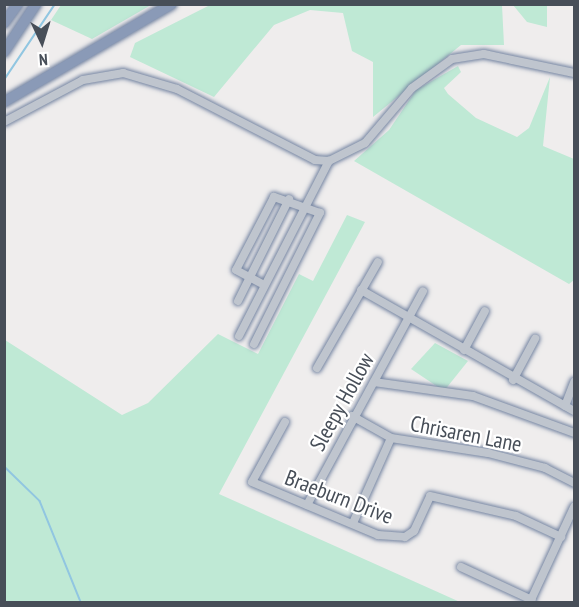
<!DOCTYPE html>
<html>
<head>
<meta charset="utf-8">
<style>
  body { margin:0 }
  #map { position:relative; width:579px; height:607px; overflow:hidden; background:#efeded; font-family:"PT Sans Narrow",sans-serif }
  div>[style] { position:absolute }
  [style*='--x'] { left:calc(var(--x)*1px); top:calc(var(--y)*1px); width:calc(var(--w)*1px); rotate:calc(var(--a)*1deg) }
  .green>* { inset:0; background:#bfe9d5 }
  .stream>* { height:1.5px; margin:-0.75px; padding:0 0.75px; transform-origin:0.75px; border-radius:0.75px; background:#91c6e1 }
  .roads { filter:drop-shadow(0 0 2px #7585a2) drop-shadow(0 0 2px #7585a2) }
  .minor>* { height:8px; margin:-4px; padding:0 4px; transform-origin:4px; border-radius:4px; background:#bfc5ce }
  .highway>* { height:10px; margin:-5px; padding:0 5px; transform-origin:5px; border-radius:5px; background:#8a9ab7 }
  span { translate:-50% -50%; white-space:nowrap; text-align:center; line-height:1.15; -webkit-text-stroke:4.5px #fff; paint-order:stroke }
  .street-label { font-size:22px; color:#474e58 }
  .frame { position:absolute; inset:0; border:6px solid #474e58; pointer-events:none }
  .north { position:absolute; left:12px; top:12px; width:60px; height:60px; -webkit-text-stroke:4px #fff; paint-order:stroke; rotate:176deg; font-size:16px; font-weight:700; line-height:24px; text-align:center; color:#474e58 }
  .north::after { content:''; display:block; margin:auto; width:21px; height:27px; background:#474e58; clip-path:polygon(50% 0,100% 100%,50% 72%,0 100%) }
</style>
</head>
<body>
<div id="map">
  <div class="green">
    <div style="clip-path:polygon(61px 5px,61px 4px,151px 5px,92px 39px,51px 20px)"></div>
    <div style="clip-path:polygon(210px 5px,502px 5px,504px 45px,461px 45px,373px 117px,373px 62px,352px 51px,343px 13px,310px 10px,274px 25px,214px 97px,130px 57px,135px 43px)"></div>
    <div style="clip-path:polygon(513px 5px,547px 5px,547px 27px,527px 22px)"></div>
    <div style="clip-path:polygon(458px 66px,461px 72px,444px 88px,448px 94px,476px 118px,517px 137px,529px 128px,550px 77px,543px 146px,574px 159px,574px 280px,569px 284px,354px 161px,389px 130px,416px 90px)"></div>
    <div style="clip-path:polygon(347px 215px,365px 222px,219px 494px,460px 602px,5px 602px,5px 340px,122px 415px,148px 403px,218px 334px,258px 354px,299px 274px,313px 281px)"></div>
    <div style="clip-path:polygon(435px 343px,468px 361px,444px 391px,411px 369px)"></div>
  </div>
  <div class="stream">
    <div style="--x:4;--y:80;--w:92;--a:-56.1"></div>
    <div style="--x:4;--y:466;--w:50;--a:44.2"></div>
    <div style="--x:40;--y:501;--w:109;--a:67.9"></div>
  </div>
  <div class="roads">
    <div class="minor">
      <div style="--x:4;--y:122;--w:89;--a:-28"></div>
      <div style="--x:83;--y:80;--w:41;--a:-9.9"></div>
      <div style="--x:123;--y:73;--w:56;--a:16.5"></div>
      <div style="--x:177;--y:89;--w:155;--a:27.2"></div>
      <div style="--x:315;--y:160;--w:14;--a:4"></div>
      <div style="--x:329;--y:161;--w:40;--a:-26.6"></div>
      <div style="--x:365;--y:143;--w:72;--a:-49.5"></div>
      <div style="--x:412;--y:88;--w:49;--a:-35.9"></div>
      <div style="--x:452;--y:59;--w:32;--a:-9"></div>
      <div style="--x:484;--y:54;--w:92;--a:11.9"></div>
      <div style="--x:361;--y:290;--w:245;--a:29.6"></div>
      <div style="--x:238;--y:301;--w:114;--a:-63.4"></div>
      <div style="--x:239;--y:336;--w:197;--a:-62.8"></div>
      <div style="--x:254;--y:344;--w:147;--a:-63.3"></div>
      <div style="--x:320;--y:213;--w:49;--a:-160.8"></div>
      <div style="--x:274;--y:197;--w:82;--a:117.5"></div>
      <div style="--x:236;--y:270;--w:32;--a:28"></div>
      <div style="--x:464;--y:350;--w:44;--a:-61.7"></div>
      <div style="--x:317;--y:368;--w:122;--a:-60.1"></div>
      <div style="--x:513;--y:380;--w:47;--a:-61.8"></div>
      <div style="--x:374;--y:382;--w:100;--a:8"></div>
      <div style="--x:473;--y:396;--w:108;--a:20.1"></div>
      <div style="--x:565;--y:406;--w:26;--a:-69"></div>
      <div style="--x:352;--y:416;--w:45;--a:29.4"></div>
      <div style="--x:391;--y:438;--w:98;--a:8.8"></div>
      <div style="--x:488;--y:453;--w:59;--a:14.7"></div>
      <div style="--x:545;--y:468;--w:33;--a:27"></div>
      <div style="--x:285;--y:422;--w:68;--a:118.8"></div>
      <div style="--x:252;--y:482;--w:137;--a:22.8"></div>
      <div style="--x:378;--y:535;--w:27;--a:4"></div>
      <div style="--x:405;--y:537;--w:11;--a:-34"></div>
      <div style="--x:414;--y:531;--w:38;--a:-65"></div>
      <div style="--x:430;--y:496;--w:88;--a:13.1"></div>
      <div style="--x:516;--y:516;--w:50;--a:25"></div>
      <div style="--x:307;--y:505;--w:243;--a:-61.5"></div>
      <div style="--x:353;--y:523;--w:93;--a:-65.9"></div>
      <div style="--x:461;--y:567;--w:78;--a:24.9"></div>
      <div style="--x:530;--y:602;--w:105;--a:-65.1"></div>
    </div>
    <div class="highway">
      <div style="--x:4;--y:23;--w:24;--a:-54"></div>
      <div style="--x:4;--y:52;--w:58;--a:-56.3"></div>
      <div style="--x:4;--y:102;--w:194;--a:-30.3"></div>
    </div>
  </div>
  <div class="street-label">
    <span style="left:342px;top:402px;rotate:-61deg">Sleepy Hollow</span>
    <span style="left:466px;top:434px;rotate:11deg">Chrisaren Lane</span>
    <span style="left:339px;top:497px;rotate:21deg">Braeburn Drive</span>
  </div>
  <div class="frame"></div>
  <div class="north">N</div>
</div>
</body>
</html>
